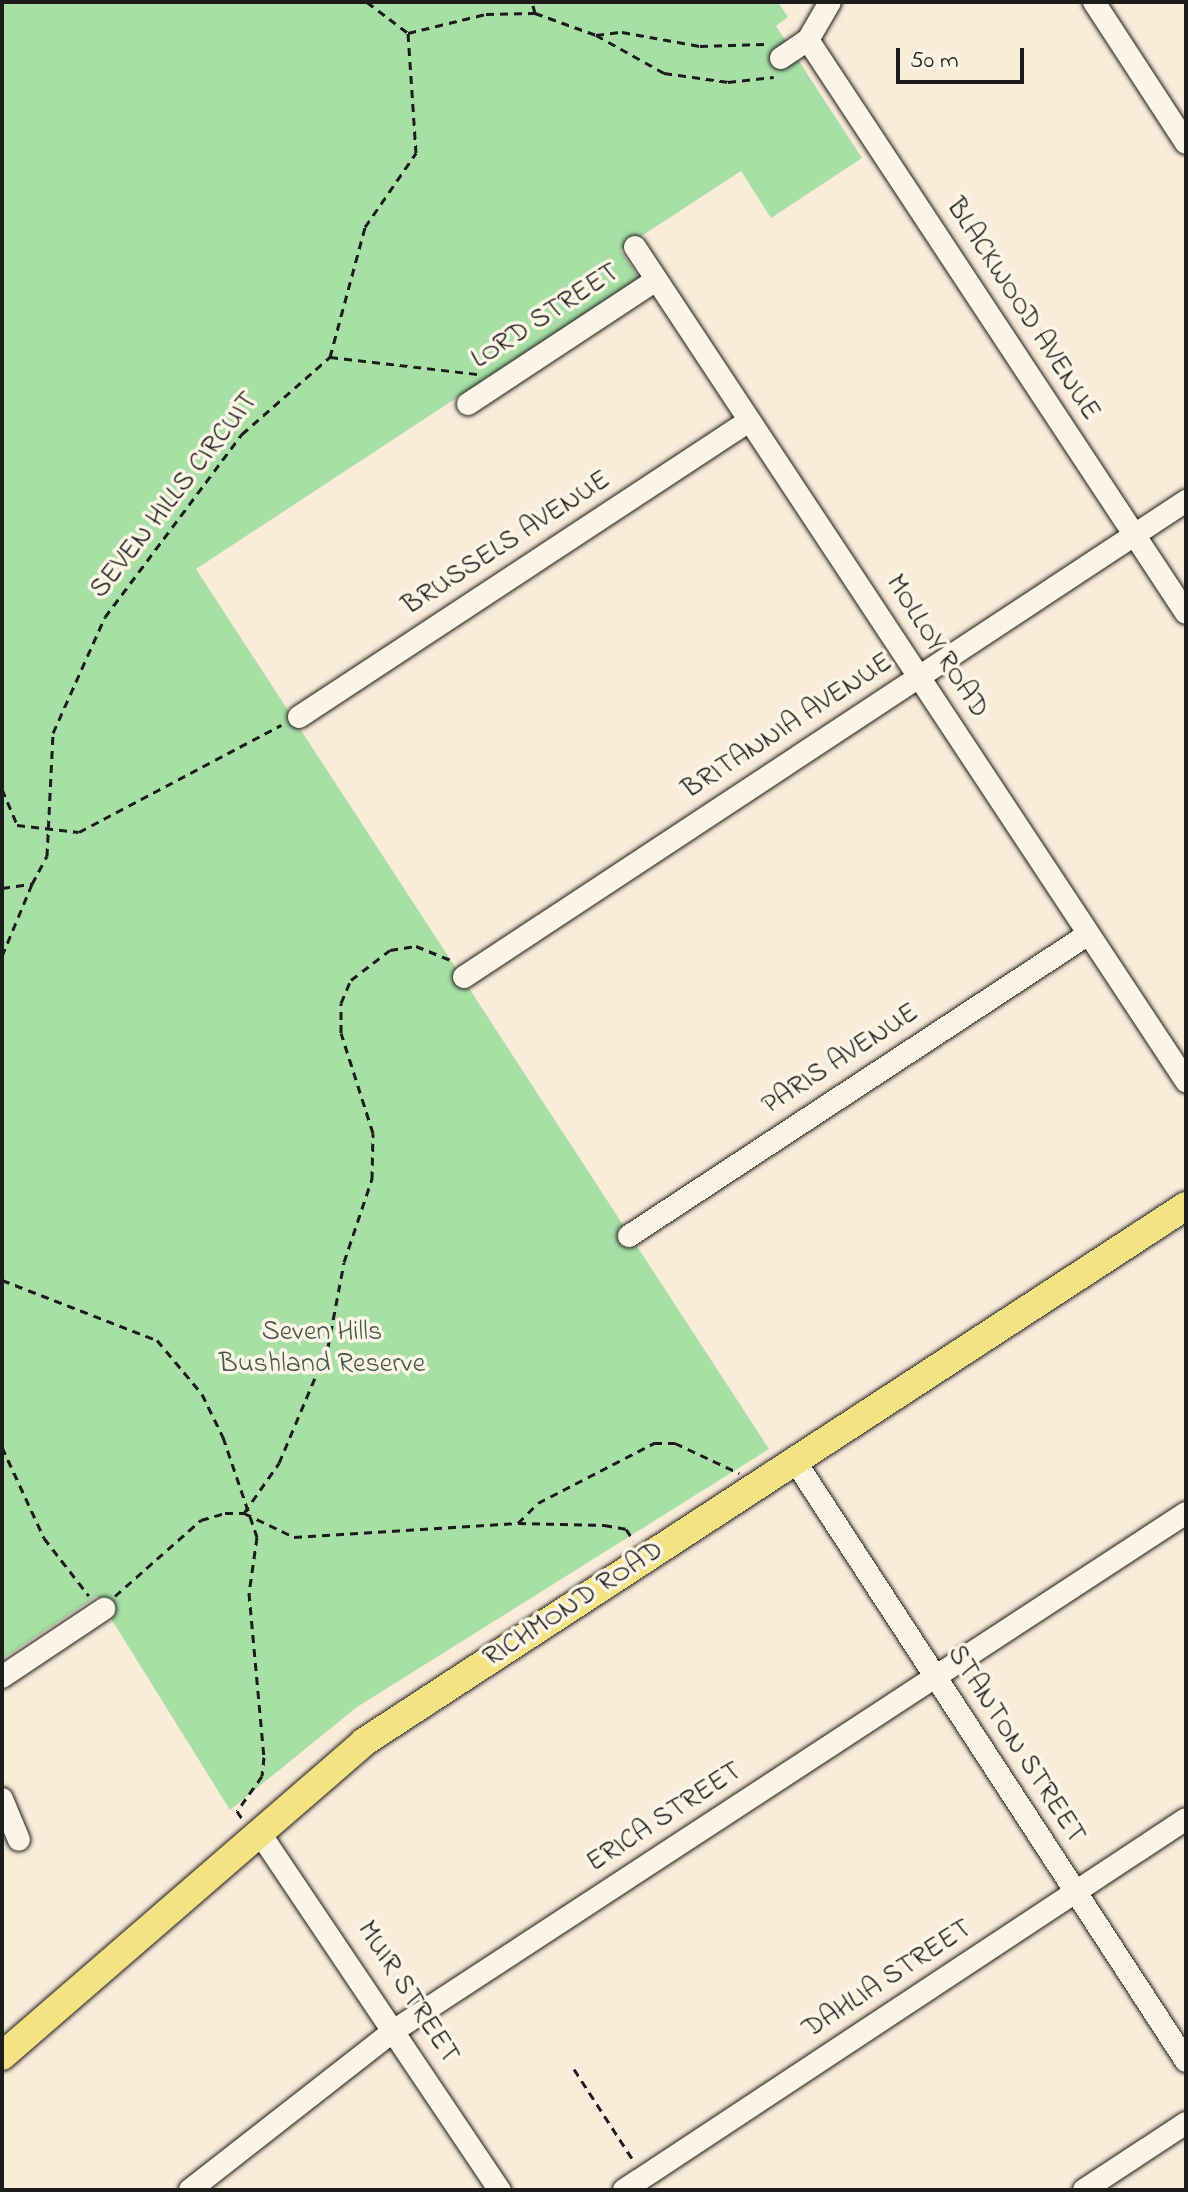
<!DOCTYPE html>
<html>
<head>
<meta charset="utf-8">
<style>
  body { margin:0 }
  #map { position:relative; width:1188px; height:2192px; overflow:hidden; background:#fbebd9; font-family:"Indie Flower",sans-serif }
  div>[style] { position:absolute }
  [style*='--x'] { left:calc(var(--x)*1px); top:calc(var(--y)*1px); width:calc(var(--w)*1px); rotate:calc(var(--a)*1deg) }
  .green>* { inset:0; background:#a7dfa4 }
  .path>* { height:3px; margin-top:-1.5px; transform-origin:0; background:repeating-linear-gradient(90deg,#1c1c1c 0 8px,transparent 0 14px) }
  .roads { filter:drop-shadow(0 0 2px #1c1c1c) drop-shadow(0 0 2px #1c1c1c) }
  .minor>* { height:22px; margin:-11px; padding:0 11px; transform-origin:11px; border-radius:11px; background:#fcf5e5 }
  .major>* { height:28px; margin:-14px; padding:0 14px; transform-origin:14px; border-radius:14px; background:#f4e382 }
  span { translate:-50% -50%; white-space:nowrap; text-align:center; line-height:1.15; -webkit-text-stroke:7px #fcf5e5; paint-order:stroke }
  .street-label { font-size:28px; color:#1c1c1c }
  .park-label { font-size:28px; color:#465645 }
  .frame { position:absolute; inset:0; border:4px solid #1c1c1c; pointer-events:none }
  .scale { position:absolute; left:896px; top:48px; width:128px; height:36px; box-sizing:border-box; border:4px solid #1c1c1c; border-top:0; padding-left:10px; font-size:24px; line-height:28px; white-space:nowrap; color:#1c1c1c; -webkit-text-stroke:6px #fcf5e5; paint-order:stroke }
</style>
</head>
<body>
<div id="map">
  <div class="green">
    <div style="clip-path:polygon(2px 2px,778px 2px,788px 17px,776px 26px,862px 158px,771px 218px,741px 171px,620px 250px,639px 278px,196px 569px,769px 1449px,357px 1707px,230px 1810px,97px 1596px,2px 1659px)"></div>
  </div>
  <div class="path">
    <div style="--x:367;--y:2;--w:51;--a:37.1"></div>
    <div style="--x:535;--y:13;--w:65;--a:19.8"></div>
    <div style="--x:596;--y:35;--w:78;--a:29.2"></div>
    <div style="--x:664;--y:73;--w:65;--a:8"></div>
    <div style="--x:728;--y:82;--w:46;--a:-6.2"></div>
    <div style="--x:596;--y:35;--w:26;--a:-7"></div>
    <div style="--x:622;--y:32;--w:79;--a:10.2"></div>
    <div style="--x:700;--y:46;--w:66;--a:-1.7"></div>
    <div style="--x:330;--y:357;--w:149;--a:6.6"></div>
    <div style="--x:2;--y:789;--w:39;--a:67"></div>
    <div style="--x:17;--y:825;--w:62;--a:6.4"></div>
    <div style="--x:79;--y:832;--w:229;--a:-27.9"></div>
    <div style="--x:2;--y:888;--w:30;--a:-8"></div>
    <div style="--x:32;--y:884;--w:32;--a:-62"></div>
    <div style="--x:47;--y:856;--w:123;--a:-87.2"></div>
    <div style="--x:53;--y:733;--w:127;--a:-65.9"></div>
    <div style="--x:105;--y:617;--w:229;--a:-53.2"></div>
    <div style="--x:242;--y:434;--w:117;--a:-41.2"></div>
    <div style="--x:330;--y:357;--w:135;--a:-74.9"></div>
    <div style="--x:365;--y:227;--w:90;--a:-55.4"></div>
    <div style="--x:416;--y:153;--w:120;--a:-93.8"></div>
    <div style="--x:408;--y:33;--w:80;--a:-13.7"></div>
    <div style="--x:486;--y:14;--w:49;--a:-1.2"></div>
    <div style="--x:535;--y:13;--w:11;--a:-105"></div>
    <div style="--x:2;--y:956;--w:78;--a:-67.4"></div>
    <div style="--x:2;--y:1280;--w:166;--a:21.2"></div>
    <div style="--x:157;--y:1340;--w:70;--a:50.2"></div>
    <div style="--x:202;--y:1394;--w:48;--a:64"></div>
    <div style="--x:223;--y:1437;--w:106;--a:71.2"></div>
    <div style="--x:257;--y:1537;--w:57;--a:98.1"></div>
    <div style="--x:249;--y:1593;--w:165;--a:84.8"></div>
    <div style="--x:264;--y:1757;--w:19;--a:96"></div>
    <div style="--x:262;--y:1776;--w:43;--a:125.5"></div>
    <div style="--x:237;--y:1811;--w:11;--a:56"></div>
    <div style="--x:2;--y:1447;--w:100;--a:65.2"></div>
    <div style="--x:44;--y:1538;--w:73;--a:52.2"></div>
    <div style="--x:244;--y:1513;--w:61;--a:-55"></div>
    <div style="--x:279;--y:1463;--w:126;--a:-67.1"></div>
    <div style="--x:328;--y:1347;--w:86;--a:-79.3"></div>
    <div style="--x:344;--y:1262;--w:88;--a:-71.4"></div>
    <div style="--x:372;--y:1179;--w:46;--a:-88.8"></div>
    <div style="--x:373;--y:1133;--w:105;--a:-107.7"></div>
    <div style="--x:341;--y:1033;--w:30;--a:-90"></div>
    <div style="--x:341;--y:1003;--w:25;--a:-67"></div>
    <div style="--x:351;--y:980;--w:49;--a:-37.6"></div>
    <div style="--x:390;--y:950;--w:26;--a:-9"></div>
    <div style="--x:416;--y:946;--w:40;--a:22"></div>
    <div style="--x:518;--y:1523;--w:28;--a:-45"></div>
    <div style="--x:538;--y:1503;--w:131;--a:-27.3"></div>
    <div style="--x:654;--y:1443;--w:21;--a:0"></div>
    <div style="--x:675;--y:1443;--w:71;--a:25.1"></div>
    <div style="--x:115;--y:1596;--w:115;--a:-41.5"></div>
    <div style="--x:201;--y:1520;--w:25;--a:-16"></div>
    <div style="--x:225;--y:1513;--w:19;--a:0"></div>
    <div style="--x:244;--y:1513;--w:55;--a:25.6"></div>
    <div style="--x:294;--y:1537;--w:224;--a:-3.6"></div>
    <div style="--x:518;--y:1523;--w:86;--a:1.3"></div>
    <div style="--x:604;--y:1525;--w:22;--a:10"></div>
    <div style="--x:626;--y:1529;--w:14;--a:56"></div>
    <div style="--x:574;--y:2069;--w:108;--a:57"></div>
  </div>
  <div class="roads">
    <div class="minor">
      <div style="--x:1094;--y:2;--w:168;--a:56.9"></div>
      <div style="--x:808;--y:40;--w:686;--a:56.59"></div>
      <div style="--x:781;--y:58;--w:32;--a:-34"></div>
      <div style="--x:808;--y:40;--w:44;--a:-59.9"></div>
      <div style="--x:635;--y:247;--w:1000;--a:56.55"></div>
      <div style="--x:468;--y:404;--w:225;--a:-33.4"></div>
      <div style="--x:299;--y:717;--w:539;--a:-33.34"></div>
      <div style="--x:464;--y:977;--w:865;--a:-33.4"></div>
      <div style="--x:629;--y:1236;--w:548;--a:-33.31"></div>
      <div style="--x:795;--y:1461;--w:716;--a:56.91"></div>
      <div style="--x:2;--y:1677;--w:123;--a:-33.7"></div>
      <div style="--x:2;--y:1799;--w:44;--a:67.5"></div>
      <div style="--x:259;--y:1832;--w:432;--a:56.1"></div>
      <div style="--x:190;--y:2190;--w:260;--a:-38"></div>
      <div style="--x:395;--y:2030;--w:945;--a:-33.17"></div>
      <div style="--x:624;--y:2190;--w:673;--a:-33.43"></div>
      <div style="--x:1084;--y:2190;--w:122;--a:-33.3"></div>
    </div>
    <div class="major">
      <div style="--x:2;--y:2056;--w:479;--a:-40.9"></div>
      <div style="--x:364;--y:1742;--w:981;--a:-33.11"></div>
    </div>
  </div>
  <div class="street-label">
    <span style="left:1022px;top:310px;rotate:57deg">BLACKWOOD AVENUE</span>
    <span style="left:546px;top:317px;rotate:-33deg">LORD STREET</span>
    <span style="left:175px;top:496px;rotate:-52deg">SEVEN HILLS CIRCUIT</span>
    <span style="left:507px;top:544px;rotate:-33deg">BRUSSELS AVENUE</span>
    <span style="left:936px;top:647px;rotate:57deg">MOLLOY ROAD</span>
    <span style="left:788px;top:727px;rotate:-33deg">BRITANNIA AVENUE</span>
    <span style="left:841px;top:1060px;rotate:-33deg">PARIS AVENUE</span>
    <span style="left:574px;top:1605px;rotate:-33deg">RICHMOND ROAD</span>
    <span style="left:1015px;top:1745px;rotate:57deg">STANTON STREET</span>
    <span style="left:665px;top:1818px;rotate:-33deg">ERICA STREET</span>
    <span style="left:888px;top:1980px;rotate:-33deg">DAHLIA STREET</span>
    <span style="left:407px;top:1993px;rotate:57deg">MUIR STREET</span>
  </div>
  <div class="park-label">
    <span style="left:322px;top:1349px">Seven Hills<br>Bushland Reserve</span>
  </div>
  <div class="frame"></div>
  <div class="scale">50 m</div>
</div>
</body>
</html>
